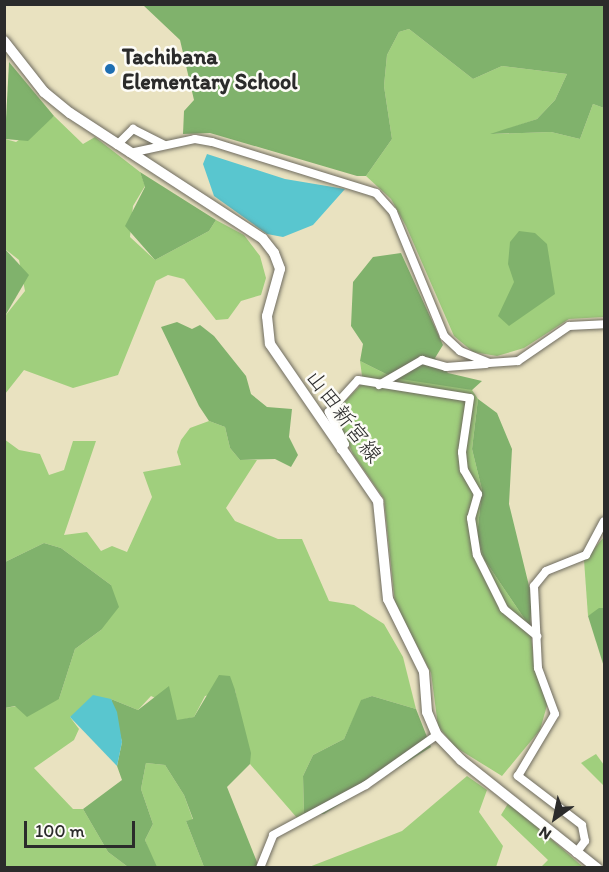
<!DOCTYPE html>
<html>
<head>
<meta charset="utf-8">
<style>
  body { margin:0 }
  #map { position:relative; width:609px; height:872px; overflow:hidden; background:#e9e2c0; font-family:Itim,"Klee One",sans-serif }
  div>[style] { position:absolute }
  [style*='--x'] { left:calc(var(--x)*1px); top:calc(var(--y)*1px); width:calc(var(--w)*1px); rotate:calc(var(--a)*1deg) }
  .green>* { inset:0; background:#a0cf7d }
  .forest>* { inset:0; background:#80b26c }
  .water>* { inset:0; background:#59c6cf }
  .roads { filter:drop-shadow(0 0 2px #6e6b5f) drop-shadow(0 0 2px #6e6b5f) }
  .minor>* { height:8px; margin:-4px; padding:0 4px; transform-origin:4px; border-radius:4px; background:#fff }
  .major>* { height:10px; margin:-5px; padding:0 5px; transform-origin:5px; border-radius:5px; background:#fff }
  .dots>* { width:16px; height:16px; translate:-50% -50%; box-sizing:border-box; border:3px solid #fdfcf7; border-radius:50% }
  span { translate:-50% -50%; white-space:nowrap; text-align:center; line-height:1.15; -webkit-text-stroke:5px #fdfcf7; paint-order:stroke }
  .poi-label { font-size:22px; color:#2b2b2b; font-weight:700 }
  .left { translate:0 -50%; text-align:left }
  .street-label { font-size:22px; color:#2b2b2b }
  .frame { position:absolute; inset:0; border:6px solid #2b2b2b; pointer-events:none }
  .north { position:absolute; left:525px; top:788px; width:60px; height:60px; -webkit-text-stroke:4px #fdfcf7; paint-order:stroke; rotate:213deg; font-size:16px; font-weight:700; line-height:24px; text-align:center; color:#2b2b2b }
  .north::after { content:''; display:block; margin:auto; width:21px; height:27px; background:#2b2b2b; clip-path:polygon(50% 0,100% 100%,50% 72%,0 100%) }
  .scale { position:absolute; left:24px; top:821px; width:111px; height:27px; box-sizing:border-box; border:3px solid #2b2b2b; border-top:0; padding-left:8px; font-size:18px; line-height:21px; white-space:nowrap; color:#2b2b2b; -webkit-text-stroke:4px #fdfcf7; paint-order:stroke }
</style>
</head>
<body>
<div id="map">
  <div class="green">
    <div style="clip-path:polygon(409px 29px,473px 79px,502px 66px,567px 74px,555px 100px,537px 119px,493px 134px,551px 132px,580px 139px,593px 104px,604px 108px,604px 317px,569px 319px,524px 348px,497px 356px,473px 352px,454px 336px,406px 226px,391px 199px,366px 176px,392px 139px,384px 86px,387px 55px,399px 32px)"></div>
    <div style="clip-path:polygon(54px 116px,83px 144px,95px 137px,140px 172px,145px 186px,133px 206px,130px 237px,155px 260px,209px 231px,216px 220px,244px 235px,260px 256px,266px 278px,261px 295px,241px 301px,228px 319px,216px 320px,184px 279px,168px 275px,156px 281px,118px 375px,73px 388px,24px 370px,5px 394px,5px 316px,25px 291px,19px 260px,5px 249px,5px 139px,16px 142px)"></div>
    <div style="clip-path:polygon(360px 361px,394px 378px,455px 384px,472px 390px,478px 399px,472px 449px,482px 490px,477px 536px,484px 559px,530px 627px,535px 671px,548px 702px,540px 730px,502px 776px,455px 747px,438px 726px,431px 673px,395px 603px,384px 499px,353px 454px,334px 412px,363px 383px)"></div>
    <div style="clip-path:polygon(209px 421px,225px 427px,230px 448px,240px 460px,257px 460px,226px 508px,235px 521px,278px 539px,302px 539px,329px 601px,354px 605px,384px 624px,403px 657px,416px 709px,372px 696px,362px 700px,344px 739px,313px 755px,303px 776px,304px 815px,298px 819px,250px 764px,235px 690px,205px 696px,194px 717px,177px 721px,172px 706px,151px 696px,138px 710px,111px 699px,70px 717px,79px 729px,74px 740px,34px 768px,73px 809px,83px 809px,108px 852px,128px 867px,5px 867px,5px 708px,59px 699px,75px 649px,101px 630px,111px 585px,61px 548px,44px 543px,5px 562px,4px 439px,19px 450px,40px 454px,49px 475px,64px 470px,73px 441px,96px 441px,64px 535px,87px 532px,101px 551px,112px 546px,127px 552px,152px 497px,143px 472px,181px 465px,177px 452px,181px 440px,190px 428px)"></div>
    <div style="clip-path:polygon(604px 537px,604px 608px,588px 616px,584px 560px)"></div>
    <div style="clip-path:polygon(596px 754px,604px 765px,604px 786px,581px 763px)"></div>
    <div style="clip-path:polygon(146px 763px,165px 765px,184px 795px,193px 820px,186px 821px,204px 867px,157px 867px,153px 862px,145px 840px,153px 824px,141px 789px)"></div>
    <div style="clip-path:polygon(467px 776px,487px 790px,479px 812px,503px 846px,496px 867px,309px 867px,402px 831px)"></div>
    <div style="clip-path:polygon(509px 802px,583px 867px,541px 867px,548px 860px,501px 815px)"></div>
  </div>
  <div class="forest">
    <div style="clip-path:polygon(143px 5px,604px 5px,604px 108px,593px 104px,580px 139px,551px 132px,490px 134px,537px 119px,555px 100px,567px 74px,502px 66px,473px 79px,409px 29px,399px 32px,387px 55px,384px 86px,392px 139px,366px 176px,357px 176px,210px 133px,183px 134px,184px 111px,194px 100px,180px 40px)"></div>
    <div style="clip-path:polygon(9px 62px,54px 116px,28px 141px,5px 139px)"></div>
    <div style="clip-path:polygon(140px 172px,216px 220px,209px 231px,155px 260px,125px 226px,145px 187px)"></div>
    <div style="clip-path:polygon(519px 231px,535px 233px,547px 244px,555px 294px,509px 326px,498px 316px,514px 282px,508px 264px,510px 242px)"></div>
    <div style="clip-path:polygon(5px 249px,29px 275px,5px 316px)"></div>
    <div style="clip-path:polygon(401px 253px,443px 345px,435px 358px,448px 373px,482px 381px,472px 390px,394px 378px,360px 361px,363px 344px,351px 326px,353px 282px,373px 257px)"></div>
    <div style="clip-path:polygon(177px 322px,192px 329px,200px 325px,214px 336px,246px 376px,251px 394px,267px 407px,292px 409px,289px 437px,298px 455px,291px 467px,275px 459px,240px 460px,230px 448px,225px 427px,209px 421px,199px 406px,161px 327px)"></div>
    <div style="clip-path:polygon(478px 399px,497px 413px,512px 449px,509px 504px,532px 598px,530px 627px,484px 559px,477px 536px,482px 490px,472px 449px)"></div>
    <div style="clip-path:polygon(44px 543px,61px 548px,111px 585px,119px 607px,101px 630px,75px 649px,59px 699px,27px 717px,15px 706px,5px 708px,5px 562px)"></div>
    <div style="clip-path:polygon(599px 608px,604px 608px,604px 667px,588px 616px)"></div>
    <div style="clip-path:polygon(219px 675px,230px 676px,235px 690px,251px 753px,250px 764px,227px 787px,259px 867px,204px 867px,186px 821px,193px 819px,184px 795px,165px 765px,146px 763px,141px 789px,153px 824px,145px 840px,157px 867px,128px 867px,108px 852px,83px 809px,122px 780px,117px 766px,122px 742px,111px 699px,138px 710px,169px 686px,177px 720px,194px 717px)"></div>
    <div style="clip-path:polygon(372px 696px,416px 709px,431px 747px,324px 814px,304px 815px,303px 776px,313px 755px,344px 739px,361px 700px)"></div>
  </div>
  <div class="water">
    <div style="clip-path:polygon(207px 154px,285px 179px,345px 189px,313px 225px,283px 237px,267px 234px,214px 196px,203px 164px)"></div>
    <div style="clip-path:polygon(93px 695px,111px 699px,117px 712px,122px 742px,117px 766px,70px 717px)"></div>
  </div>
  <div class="roads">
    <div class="minor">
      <div style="--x:117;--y:145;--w:23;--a:-45"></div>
      <div style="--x:133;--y:129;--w:35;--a:27"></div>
      <div style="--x:130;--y:153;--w:66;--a:-12.2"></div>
      <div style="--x:195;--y:139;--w:17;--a:10"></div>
      <div style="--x:212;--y:142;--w:172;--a:17.3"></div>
      <div style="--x:376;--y:193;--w:25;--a:48"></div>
      <div style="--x:393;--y:212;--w:134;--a:67.6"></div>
      <div style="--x:444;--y:336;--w:22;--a:43"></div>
      <div style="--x:460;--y:351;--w:31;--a:22"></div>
      <div style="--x:489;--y:363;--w:29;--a:-4"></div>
      <div style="--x:518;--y:361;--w:62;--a:-34.5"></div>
      <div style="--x:569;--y:326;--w:35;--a:-3"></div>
      <div style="--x:379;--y:385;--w:50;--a:-30.2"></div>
      <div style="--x:422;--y:360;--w:25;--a:16"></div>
      <div style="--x:446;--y:367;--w:40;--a:-4.3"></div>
      <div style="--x:341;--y:450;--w:7;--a:-56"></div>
      <div style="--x:345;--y:444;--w:36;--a:-117"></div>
      <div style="--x:329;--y:412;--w:43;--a:-47.8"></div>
      <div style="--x:358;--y:380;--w:113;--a:9.1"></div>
      <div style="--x:470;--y:398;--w:55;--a:98.4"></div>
      <div style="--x:462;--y:452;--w:18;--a:84"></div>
      <div style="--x:464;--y:470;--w:28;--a:60"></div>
      <div style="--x:478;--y:494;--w:25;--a:106"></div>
      <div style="--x:471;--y:518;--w:37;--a:81"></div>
      <div style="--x:477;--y:555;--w:60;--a:63.4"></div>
      <div style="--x:504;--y:609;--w:43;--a:39.3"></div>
      <div style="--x:576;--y:853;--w:15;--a:-53"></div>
      <div style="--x:585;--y:841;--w:16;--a:-101"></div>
      <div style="--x:582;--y:825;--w:81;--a:-142.6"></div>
      <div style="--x:518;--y:776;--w:72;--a:-59.2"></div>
      <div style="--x:555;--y:714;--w:49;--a:-110.3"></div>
      <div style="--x:538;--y:668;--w:82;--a:-92.8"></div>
      <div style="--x:534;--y:586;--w:19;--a:-51"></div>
      <div style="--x:546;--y:571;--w:43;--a:-21.8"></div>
      <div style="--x:586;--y:555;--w:38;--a:-62"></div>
      <div style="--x:260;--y:868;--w:35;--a:-68"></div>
      <div style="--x:273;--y:835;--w:106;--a:-28.3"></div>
      <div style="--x:366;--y:785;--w:87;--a:-35.2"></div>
    </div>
    <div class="major">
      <div style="--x:4;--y:41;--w:65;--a:51.9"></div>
      <div style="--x:44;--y:92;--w:33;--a:39"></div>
      <div style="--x:70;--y:113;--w:230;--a:33.1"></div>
      <div style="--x:263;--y:239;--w:18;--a:52"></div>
      <div style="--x:274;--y:253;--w:17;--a:69"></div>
      <div style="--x:280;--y:269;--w:49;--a:105.5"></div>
      <div style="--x:267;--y:316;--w:28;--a:84"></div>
      <div style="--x:270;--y:344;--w:191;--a:55.5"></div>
      <div style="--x:378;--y:501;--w:99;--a:84.2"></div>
      <div style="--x:388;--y:599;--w:81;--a:63.7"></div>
      <div style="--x:424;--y:672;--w:40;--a:85.7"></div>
      <div style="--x:427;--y:712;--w:25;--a:67"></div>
      <div style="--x:437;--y:735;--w:35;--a:46"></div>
      <div style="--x:461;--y:760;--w:174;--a:38.5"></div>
    </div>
  </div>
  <div class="dots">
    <div style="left:110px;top:69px;background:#1f6fb2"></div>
  </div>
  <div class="poi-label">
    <span class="left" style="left:122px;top:69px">Tachibana<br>Elementary School</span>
  </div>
  <div class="street-label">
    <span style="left:344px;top:416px;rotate:53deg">山田新宮線</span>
  </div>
  <div class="frame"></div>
  <div class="north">N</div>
  <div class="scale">100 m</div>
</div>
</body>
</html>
